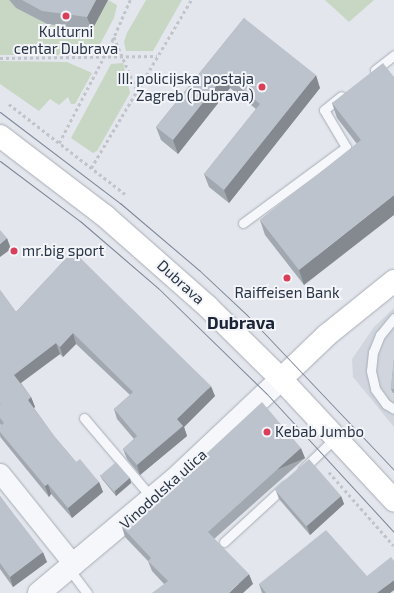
<!DOCTYPE html>
<html>
<head>
<meta charset="utf-8">
<style>
  body { margin:0 }
  #map { position:relative; width:394px; height:593px; overflow:hidden; background:#e3e6ec; font-family:"Exo 2",sans-serif }
  div>[style] { position:absolute }
  [style*='--x'] { left:calc(var(--x)*1px); top:calc(var(--y)*1px); width:calc(var(--w)*1px); rotate:calc(var(--a)*1deg) }
  .built>* { inset:0; background:#d1d6de }
  .green>* { inset:0; background:#c8d7c3 }
  .path>* { height:2.5px; margin-top:-1.25px; transform-origin:0; background:repeating-linear-gradient(90deg,#c1c4cb 0 3px,transparent 0 6px) }
  .roads { filter:drop-shadow(0 0 1px #a7adb7) drop-shadow(0 0 1px #a7adb7) }
  .service>* { height:9px; margin:-4.5px; padding:0 4.5px; transform-origin:4.5px; border-radius:4.5px; background:#f6f7fa }
  .minor>* { height:19px; margin:-9.5px; padding:0 9.5px; transform-origin:9.5px; border-radius:9.5px; background:#f6f7fa }
  .tertiary>* { height:22px; margin:-11px; padding:0 11px; transform-origin:11px; border-radius:11px; background:#f6f7fa }
  .secondary>* { height:22px; margin:-11px; padding:0 11px; transform-origin:11px; border-radius:11px; background:#fff }
  .tram>* { height:1px; margin:-0.5px; padding:0 0.5px; transform-origin:0.5px; border-radius:0.5px; background:#7b8697 }
  .wall>* { inset:0; background:#a2a8af }
  .shaded-wall>* { inset:0; background:#84888f; transform-origin:0 0 }
  .building>* { inset:0; background:#bcc3cc; transform-origin:0 0 }
  .dots>* { width:11px; height:11px; translate:-50% -50%; box-sizing:border-box; border:2px solid #f3f5f9; border-radius:50% }
  span { translate:-50% -50%; white-space:nowrap; text-align:center; line-height:1.15; -webkit-text-stroke:4px #f3f5f9; paint-order:stroke }
  .poi-label { font-size:15px; color:#293446 }
  .right { translate:-100% -50%; text-align:right }
  .left { translate:0 -50%; text-align:left }
  .street-label { font-size:15px; color:#293446 }
  .quarter-label { font-size:17px; color:#1b2537; font-weight:700 }
</style>
</head>
<body>
<div id="map">
  <div class="built">
    <div style="clip-path:polygon(394px 308px,394px 427px,353px 377px,352px 359px,374px 327px)"></div>
  </div>
  <div class="green">
    <div style="clip-path:polygon(0 0,9px 0,16px 8px,47px 24px,91px 30px,108px 0,117px 5px,114px 18px,99px 46px,80px 49px,68px 55px,0 55px)"></div>
    <div style="clip-path:polygon(146px 0,182px 0,153px 51px,126px 51px,124px 42px,127px 33px)"></div>
    <div style="clip-path:polygon(325px 0,374px 0,349px 22px)"></div>
    <div style="clip-path:polygon(0 61px,67px 62px,92px 73px,75px 104px,71px 104px,68px 97px,59px 105px,50px 99px,39px 111px,0 84px)"></div>
    <div style="clip-path:polygon(123px 63px,130px 93px,97px 151px,93px 153px,71px 138px,111px 64px)"></div>
  </div>
  <div class="path">
    <div style="--x:114;--y:37;--w:59;--a:66.9"></div>
    <div style="--x:0;--y:58;--w:157;--a:-0.7"></div>
    <div style="--x:9;--y:104;--w:147;--a:37.8"></div>
    <div style="--x:59;--y:143;--w:115;--a:-62.5"></div>
    <div style="--x:112;--y:41;--w:45;--a:-66.3"></div>
    <div style="--x:91;--y:168;--w:196;--a:-59.2"></div>
    <div style="--x:329;--y:472;--w:98;--a:48.7"></div>
  </div>
  <div class="roads">
    <div class="service">
      <div style="--x:375;--y:70;--w:24;--a:-38"></div>
      <div style="--x:243;--y:223;--w:128;--a:-36.4"></div>
      <div style="--x:346;--y:147;--w:43;--a:-120.7"></div>
      <div style="--x:324;--y:110;--w:22;--a:-39"></div>
      <div style="--x:394;--y:318;--w:22;--a:129"></div>
      <div style="--x:380;--y:335;--w:18;--a:112"></div>
      <div style="--x:373;--y:352;--w:19;--a:96"></div>
      <div style="--x:371;--y:371;--w:18;--a:77"></div>
      <div style="--x:375;--y:389;--w:19;--a:54"></div>
      <div style="--x:386;--y:404;--w:9;--a:32"></div>
      <div style="--x:84;--y:418;--w:105;--a:49.6"></div>
      <div style="--x:303;--y:469;--w:46;--a:-44.1"></div>
      <div style="--x:224;--y:542;--w:84;--a:-42.6"></div>
      <div style="--x:69;--y:569;--w:30;--a:53"></div>
    </div>
    <div class="minor">
      <div style="--x:0;--y:473;--w:118;--a:51.2"></div>
    </div>
    <div class="tertiary">
      <div style="--x:39;--y:593;--w:177;--a:-40"></div>
      <div style="--x:175;--y:479;--w:146;--a:-43.3"></div>
    </div>
    <div class="secondary">
      <div style="--x:0;--y:136;--w:132;--a:37.3"></div>
      <div style="--x:105;--y:216;--w:136;--a:41.4"></div>
      <div style="--x:207;--y:306;--w:104;--a:44.6"></div>
      <div style="--x:281;--y:379;--w:166;--a:47"></div>
      <div style="--x:281;--y:379;--w:64;--a:-43.7"></div>
      <div style="--x:327;--y:335;--w:86;--a:-38.9"></div>
    </div>
  </div>
  <div class="tram">
    <div style="--x:0;--y:112;--w:151;--a:37.2"></div>
    <div style="--x:120;--y:203;--w:104;--a:40.3"></div>
    <div style="--x:199;--y:270;--w:66;--a:43.2"></div>
    <div style="--x:247;--y:315;--w:214;--a:46.5"></div>
    <div style="--x:0;--y:161;--w:100;--a:36.9"></div>
    <div style="--x:80;--y:221;--w:103;--a:40.7"></div>
    <div style="--x:158;--y:288;--w:151;--a:44.2"></div>
    <div style="--x:266;--y:393;--w:189;--a:47.4"></div>
  </div>
  <div class="wall">
    <div style="clip-path:polygon(9px 0,108px 0,92px 30px,47px 24px,16px 8px)"></div>
    <div style="clip-path:polygon(244px 18px,320px 88px,229px 203px,209px 187px,204px 174px,256px 109px,230px 88px,178px 154px,161px 140px,156px 127px)"></div>
    <div style="clip-path:polygon(394px 77px,304px 285px,265px 235px,260px 220px,357px 144px,337px 118px,332px 103px)"></div>
    <div style="clip-path:polygon(73px 251px,215px 396px,184px 427px,187px 436px,140px 475px,127px 459px,123px 449px,134px 439px,117px 419px,114px 409px,130px 395px,76px 344px,63px 357px,60px 354px,21px 383px,31px 397px,35px 407px,34px 408px,54px 436px,76px 462px,99px 482px,103px 492px,72px 518px,51px 494px,49px 497px,1px 438px,0 436px,0 426px,1px 425px,0 424px,0 290px,16px 312px)"></div>
    <div style="clip-path:polygon(394px 359px,394px 393px,393px 393px,391px 389px)"></div>
    <div style="clip-path:polygon(305px 458px,214px 539px,253px 584px,164px 584px,152px 571px,148px 561px,125px 537px,122px 527px)"></div>
    <div style="clip-path:polygon(100px 475px,130px 478px,131px 483px,116px 496px,102px 479px)"></div>
    <div style="clip-path:polygon(276px 491px,341px 496px,344px 504px,310px 535px,279px 499px)"></div>
    <div style="clip-path:polygon(0 496px,47px 562px,13px 587px,0 569px)"></div>
    <div style="clip-path:polygon(367px 576px,394px 590px,390px 593px,262px 593px,259px 584px)"></div>
  </div>
  <div class="shaded-wall">
    <div style="clip-path:polygon(96px 0,108px 0,92px 30px,87px 17px)"></div>
    <div style="clip-path:polygon(225px 75px,230px 88px,178px 154px,173px 140px)"></div>
    <div style="clip-path:polygon(316px 75px,320px 88px,229px 203px,224px 190px)"></div>
    <div style="clip-path:polygon(394px 195px,394px 215px,304px 285px,299px 270px)"></div>
    <div style="clip-path:polygon(7px 238px,11px 249px,0 257px,0 244px)"></div>
    <div style="clip-path:polygon(73px 333px,76px 344px,63px 357px,60px 347px)"></div>
    <div style="clip-path:polygon(56px 343px,60px 354px,18px 385px,14px 375px)"></div>
    <div style="clip-path:polygon(211px 386px,215px 396px,184px 427px,187px 436px,140px 475px,137px 465px,177px 419px)"></div>
    <div style="clip-path:polygon(31px 397px,35px 407px,31px 410px,28px 400px)"></div>
    <div style="left:301px;top:448px;width:11px;height:125px;rotate:68deg"></div>
    <div style="clip-path:polygon(130px 478px,131px 483px,116px 496px,115px 491px)"></div>
    <div style="clip-path:polygon(99px 482px,103px 492px,72px 518px,68px 508px)"></div>
    <div style="clip-path:polygon(48px 484px,51px 494px,49px 497px,45px 486px)"></div>
    <div style="clip-path:polygon(341px 496px,344px 504px,310px 535px,307px 526px)"></div>
    <div style="clip-path:polygon(43px 552px,47px 562px,13px 587px,10px 577px)"></div>
    <div style="clip-path:polygon(249px 574px,253px 584px,243px 593px,229px 593px)"></div>
    <div style="clip-path:polygon(394px 580px,394px 590px,390px 593px,377px 593px)"></div>
  </div>
  <div class="building">
    <div style="clip-path:polygon(22px 0,96px 0,87px 17px,42px 11px)"></div>
    <div style="clip-path:polygon(244px 18px,316px 75px,224px 190px,204px 174px,260px 104px,225px 75px,173px 140px,156px 127px)"></div>
    <div style="clip-path:polygon(383px 63px,394px 77px,394px 195px,299px 270px,260px 220px,361px 140px,332px 103px)"></div>
    <div style="clip-path:polygon(0 230px,7px 238px,0 244px)"></div>
    <div style="clip-path:polygon(73px 251px,211px 386px,177px 419px,183px 426px,137px 465px,123px 449px,137px 436px,114px 409px,133px 392px,73px 333px,60px 347px,56px 343px,14px 375px,31px 397px,28px 400px,54px 436px,76px 462px,80px 459px,99px 482px,68px 508px,48px 484px,45px 486px,0 432px,0 426px,4px 423px,0 418px,0 404px,1px 404px,0 403px,0 290px,16px 312px)"></div>
    <div style="clip-path:polygon(394px 359px,394px 389px,391px 389px)"></div>
    <div style="clip-path:polygon(262px 402px,301px 448px,208px 532px,249px 574px,229px 593px,152px 593px,168px 581px,148px 561px,151px 558px,122px 527px,180px 478px)"></div>
    <div style="left:309px;top:459px;width:49px;height:46px;rotate:49deg"></div>
    <div style="left:116px;top:462px;width:21px;height:21px;rotate:49deg"></div>
    <div style="clip-path:polygon(0 496px,43px 552px,10px 577px,0 563px)"></div>
    <div style="clip-path:polygon(326px 530px,367px 576px,391px 557px,394px 561px,394px 580px,377px 593px,266px 593px,259px 584px)"></div>
  </div>
  <div class="dots">
    <div style="left:66px;top:16px;background:#d93f59"></div>
    <div style="left:262px;top:87px;background:#d93f59"></div>
    <div style="left:14px;top:251px;background:#d93f59"></div>
    <div style="left:287px;top:278px;background:#d93f59"></div>
    <div style="left:267px;top:432px;background:#d93f59"></div>
  </div>
  <div class="poi-label">
    <span style="left:66px;top:40px">Kulturni<br>centar Dubrava</span>
    <span class="right" style="left:254px;top:87px">III. policijska postaja<br>Zagreb (Dubrava)</span>
    <span class="left" style="left:22px;top:251px">mr.big sport</span>
    <span style="left:287px;top:293px">Raiffeisen Bank</span>
    <span class="left" style="left:275px;top:432px">Kebab Jumbo</span>
  </div>
  <div class="street-label">
    <span style="left:181px;top:282px;rotate:42deg">Dubrava</span>
    <span style="left:163px;top:489px;rotate:-42deg">Vinodolska ulica</span>
  </div>
  <div class="quarter-label">
    <span style="left:241px;top:323px">Dubrava</span>
  </div>
</div>
</body>
</html>
